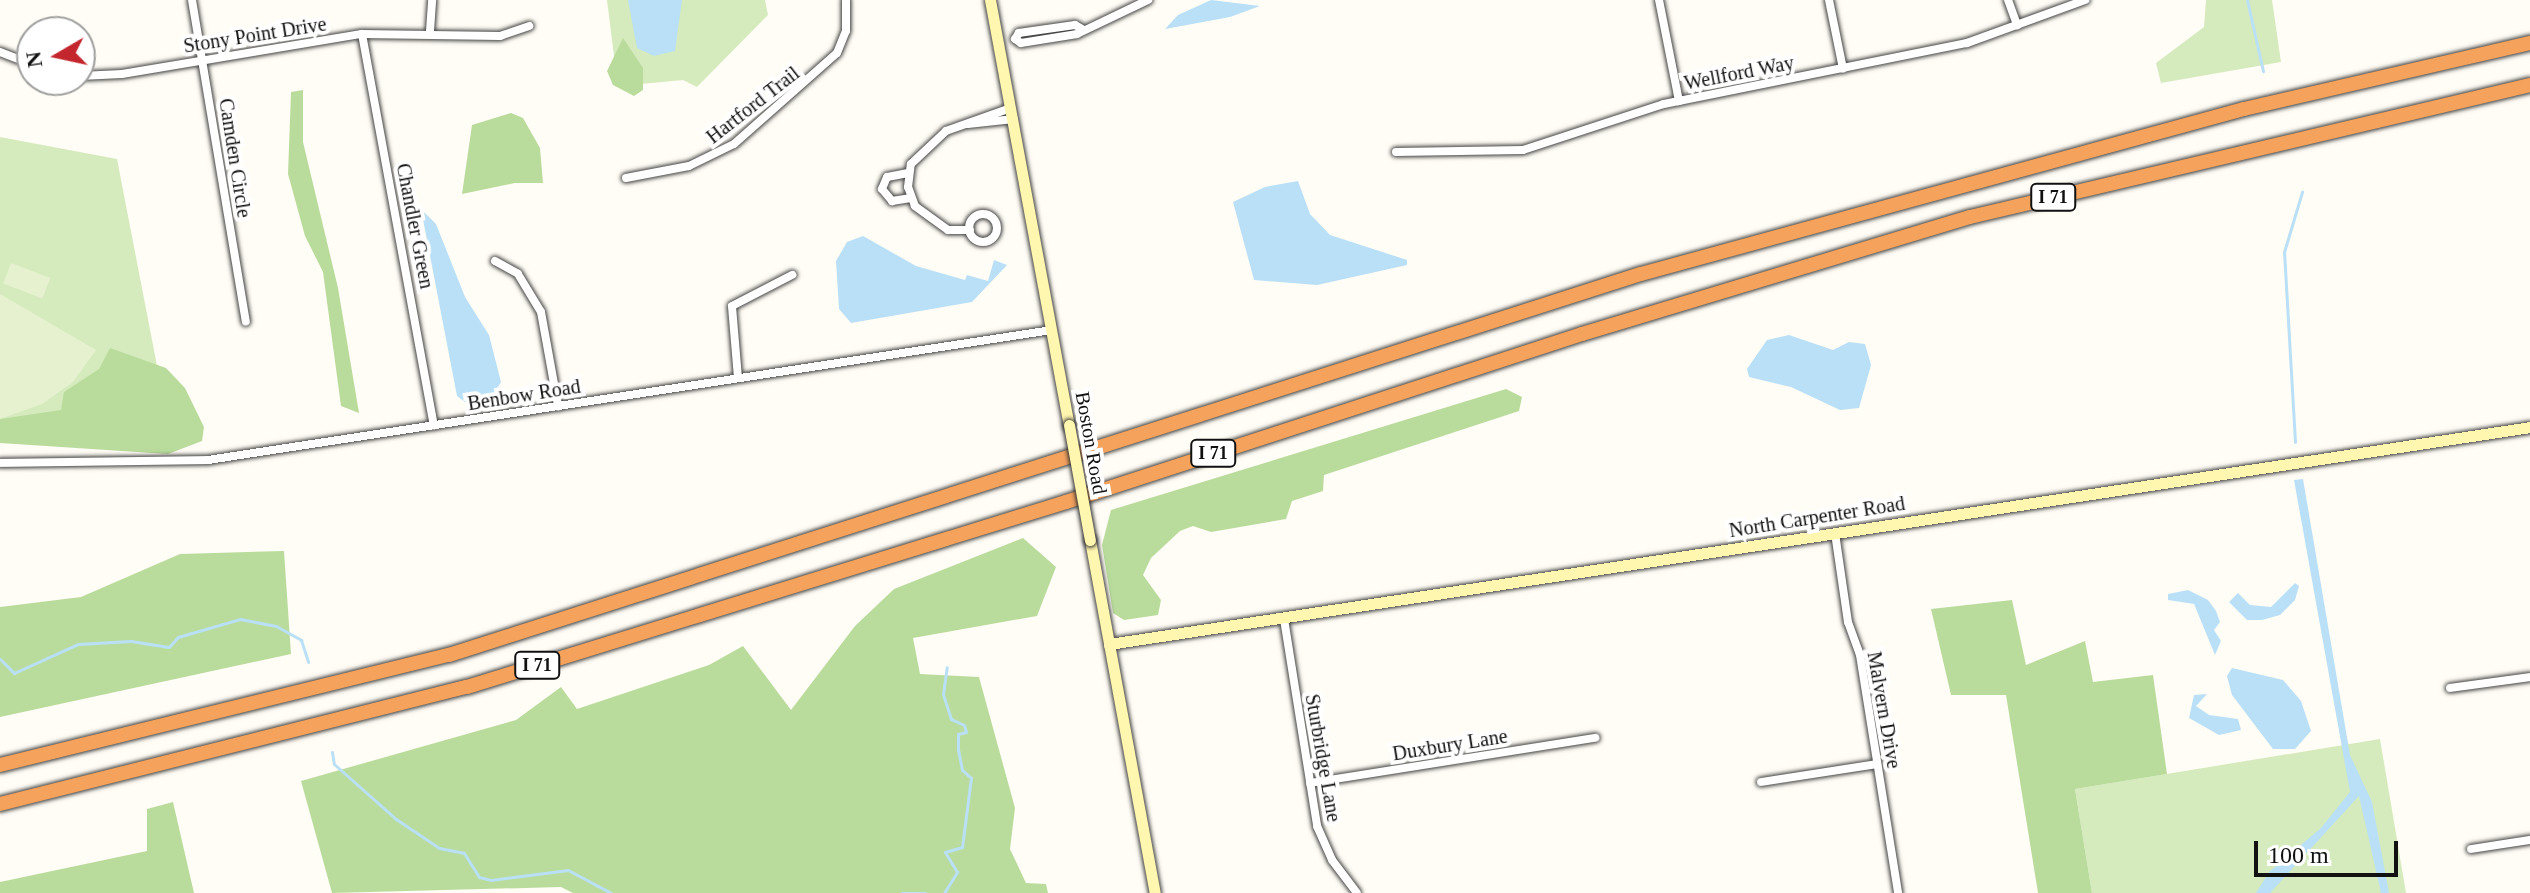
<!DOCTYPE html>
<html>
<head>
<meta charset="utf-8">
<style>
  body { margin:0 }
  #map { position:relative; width:2530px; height:893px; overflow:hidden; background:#fffdf5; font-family:"Times New Roman",serif }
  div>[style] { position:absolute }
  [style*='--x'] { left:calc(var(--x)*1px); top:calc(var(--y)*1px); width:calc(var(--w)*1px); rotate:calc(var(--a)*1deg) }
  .green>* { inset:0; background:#d5ebbd }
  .forest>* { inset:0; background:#b9dc9c }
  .pitch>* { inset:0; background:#e6f2cf; transform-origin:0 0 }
  .water>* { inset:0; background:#b9e0f7 }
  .stream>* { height:3px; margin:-1.5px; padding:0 1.5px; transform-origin:1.5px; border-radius:1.5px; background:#b9e0f7 }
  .roads { filter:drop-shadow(0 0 2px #444) drop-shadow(0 0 2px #444) }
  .street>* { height:8px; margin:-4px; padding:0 4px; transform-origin:4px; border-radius:4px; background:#fff }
  .street>.ring { margin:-4px; padding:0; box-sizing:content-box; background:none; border:8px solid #fff; border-radius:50% }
  .secondary>* { height:11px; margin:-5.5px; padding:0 5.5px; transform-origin:5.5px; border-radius:5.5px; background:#fff6b0 }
  .highway>* { height:14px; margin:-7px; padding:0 7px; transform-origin:7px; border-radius:7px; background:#f5a25d }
  .bridges { filter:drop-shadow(0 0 2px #333) drop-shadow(0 0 2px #333) }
  .secondary-bridge>* { height:11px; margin:-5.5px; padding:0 5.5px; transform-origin:5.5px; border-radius:5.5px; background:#fff6b0 }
  span { translate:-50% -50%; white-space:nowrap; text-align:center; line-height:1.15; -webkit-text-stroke:8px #fff; paint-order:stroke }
  .shield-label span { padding:2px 6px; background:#fff; border:2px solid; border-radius:6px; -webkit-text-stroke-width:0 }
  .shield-label { font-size:18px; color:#111; font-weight:700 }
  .street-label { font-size:20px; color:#111 }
  .north { position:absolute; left:16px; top:16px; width:80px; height:80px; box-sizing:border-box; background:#fff; border:2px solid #a0a0a0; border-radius:50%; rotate:261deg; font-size:22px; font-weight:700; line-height:32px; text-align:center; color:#111 }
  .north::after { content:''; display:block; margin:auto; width:28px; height:36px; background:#c4262e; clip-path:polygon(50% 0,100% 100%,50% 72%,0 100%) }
  .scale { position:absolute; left:2254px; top:841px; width:144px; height:36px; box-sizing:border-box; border:4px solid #111; border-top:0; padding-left:10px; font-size:24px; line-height:28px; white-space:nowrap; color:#111; -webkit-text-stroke:6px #fff; paint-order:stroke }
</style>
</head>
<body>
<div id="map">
  <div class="green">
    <div style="clip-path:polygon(607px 0,765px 0,768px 15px,697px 87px,683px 80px,641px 84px,616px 72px)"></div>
    <div style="clip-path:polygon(2206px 0,2272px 0,2281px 62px,2161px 83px,2156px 63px,2204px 27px)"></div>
    <div style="clip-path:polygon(0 137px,117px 159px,170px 433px,0 431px)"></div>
    <div style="clip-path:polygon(2380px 739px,2406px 893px,2092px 893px,2075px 789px)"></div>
  </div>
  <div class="forest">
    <div style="clip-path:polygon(623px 38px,643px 68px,643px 90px,634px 96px,613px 85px,607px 71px)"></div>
    <div style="clip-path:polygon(303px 90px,303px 142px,338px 288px,359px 413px,341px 406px,323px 272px,305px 236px,288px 174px,291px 92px)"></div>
    <div style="clip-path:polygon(511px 113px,523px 118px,540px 148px,543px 183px,515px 183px,462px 194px,472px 125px)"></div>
    <div style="clip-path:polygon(110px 348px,166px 368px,185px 388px,204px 427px,202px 441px,168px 454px,0 443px,0 419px,61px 410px,64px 392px,99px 369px)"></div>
    <div style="clip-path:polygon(1506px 389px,1522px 397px,1519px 411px,1324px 475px,1323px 491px,1292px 501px,1286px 519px,1211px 532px,1193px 526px,1180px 531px,1151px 558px,1143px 575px,1161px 600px,1158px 615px,1124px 620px,1113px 613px,1102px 545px,1111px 510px)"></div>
    <div style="clip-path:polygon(1023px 538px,1056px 567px,1037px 616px,913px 638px,920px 674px,979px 677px,1015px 808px,1010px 849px,1026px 883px,1046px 884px,1048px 893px,573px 893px,561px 887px,332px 893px,301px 781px,516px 720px,561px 687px,577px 709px,709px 665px,743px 646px,791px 710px,855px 626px,894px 589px)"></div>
    <div style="clip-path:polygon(284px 551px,291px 654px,0 717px,0 607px,81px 597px,180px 554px)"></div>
    <div style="clip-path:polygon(2012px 600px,2026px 665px,2085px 641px,2093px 682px,2153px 675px,2167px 774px,2075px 789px,2092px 893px,2038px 893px,2006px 695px,1951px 695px,1931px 609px)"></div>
    <div style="clip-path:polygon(173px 802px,194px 893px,0 893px,0 882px,147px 851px,147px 809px)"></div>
  </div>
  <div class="pitch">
    <div style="left:11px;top:263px;width:42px;height:22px;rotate:21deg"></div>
    <div style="clip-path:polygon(0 294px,96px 350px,73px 382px,42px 404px,0 419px)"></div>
  </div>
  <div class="water">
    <div style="clip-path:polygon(628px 0,682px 0,675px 51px,654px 56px,637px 48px)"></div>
    <div style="clip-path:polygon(1211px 0,1260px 6px,1230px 17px,1165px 29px,1178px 15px)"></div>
    <div style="clip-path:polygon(1298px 181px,1310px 214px,1330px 235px,1407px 260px,1407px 265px,1317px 285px,1254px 280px,1233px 202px,1265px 187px)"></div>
    <div style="clip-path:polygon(421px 209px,436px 224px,465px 297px,489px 335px,501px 382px,492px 397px,465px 402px,457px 396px)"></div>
    <div style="clip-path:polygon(863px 236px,916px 266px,965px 280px,967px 275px,988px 281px,994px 260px,1007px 265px,972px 302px,851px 323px,839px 309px,836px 261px,847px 242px)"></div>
    <div style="clip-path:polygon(1789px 335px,1833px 350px,1849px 342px,1865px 344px,1871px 365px,1859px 408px,1840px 410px,1791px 387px,1749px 377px,1747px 369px,1767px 340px)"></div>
    <div style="clip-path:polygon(2303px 479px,2350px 755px,2372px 802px,2389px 893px,2381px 893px,2359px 796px,2270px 893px,2256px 893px,2269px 872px,2321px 828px,2350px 792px,2294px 480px)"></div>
    <div style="clip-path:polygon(2295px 583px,2299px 586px,2295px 600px,2280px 615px,2262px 620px,2247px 620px,2229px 602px,2238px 593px,2250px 605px,2271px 607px)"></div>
    <div style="clip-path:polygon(2188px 590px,2208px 600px,2216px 611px,2220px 622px,2214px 630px,2221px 641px,2215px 655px,2194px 604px,2168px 600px,2168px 594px)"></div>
    <div style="clip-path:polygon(2232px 668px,2283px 680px,2301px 701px,2311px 731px,2295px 749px,2273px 749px,2232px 695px,2227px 676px)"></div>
    <div style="clip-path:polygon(2207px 694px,2196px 706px,2209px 715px,2238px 719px,2241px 730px,2219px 735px,2189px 718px,2194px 695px)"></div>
  </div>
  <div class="stream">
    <div style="--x:2247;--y:0;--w:73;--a:77.3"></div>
    <div style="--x:2295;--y:442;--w:190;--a:-93.3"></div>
    <div style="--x:2284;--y:252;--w:63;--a:-73.3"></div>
    <div style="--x:0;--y:659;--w:20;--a:45"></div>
    <div style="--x:14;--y:673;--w:70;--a:-24.4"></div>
    <div style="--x:78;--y:644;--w:53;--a:-3.2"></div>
    <div style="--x:131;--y:641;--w:38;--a:9"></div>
    <div style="--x:169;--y:647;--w:13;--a:-48"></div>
    <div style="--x:178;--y:637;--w:65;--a:-16.2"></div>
    <div style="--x:240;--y:619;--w:37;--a:11"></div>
    <div style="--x:276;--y:626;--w:29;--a:29"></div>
    <div style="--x:301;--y:640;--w:23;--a:72"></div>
    <div style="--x:332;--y:752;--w:12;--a:81"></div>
    <div style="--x:334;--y:764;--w:83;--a:41.6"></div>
    <div style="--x:396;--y:819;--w:52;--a:34"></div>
    <div style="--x:439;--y:848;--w:25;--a:11"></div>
    <div style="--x:464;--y:853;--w:28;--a:58"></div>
    <div style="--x:479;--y:877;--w:12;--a:14"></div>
    <div style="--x:491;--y:880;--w:78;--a:-7.4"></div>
    <div style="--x:568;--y:870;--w:49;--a:28.1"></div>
    <div style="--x:902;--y:893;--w:23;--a:0"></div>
    <div style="--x:944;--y:893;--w:25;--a:-58"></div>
    <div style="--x:957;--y:872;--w:23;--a:-121"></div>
    <div style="--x:945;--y:852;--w:18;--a:-16"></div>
    <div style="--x:962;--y:847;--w:70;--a:-82.6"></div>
    <div style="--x:971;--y:778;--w:12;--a:-138"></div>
    <div style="--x:962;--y:770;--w:20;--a:-101"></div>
    <div style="--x:958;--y:750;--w:16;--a:-90"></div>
    <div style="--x:958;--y:734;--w:8;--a:-14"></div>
    <div style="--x:966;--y:732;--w:7;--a:-106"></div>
    <div style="--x:964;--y:725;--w:14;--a:-155"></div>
    <div style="--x:951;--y:719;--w:26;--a:-108"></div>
    <div style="--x:943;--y:694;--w:27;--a:-82"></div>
  </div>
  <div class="roads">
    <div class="street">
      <div style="--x:192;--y:0;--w:326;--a:80.5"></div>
      <div style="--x:1659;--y:0;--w:103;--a:78.8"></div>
      <div style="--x:1829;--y:0;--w:70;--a:78.5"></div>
      <div style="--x:2008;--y:0;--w:27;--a:70"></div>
      <div style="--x:1082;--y:29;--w:8;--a:-150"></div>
      <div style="--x:1075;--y:25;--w:57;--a:171.9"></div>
      <div style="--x:1019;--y:33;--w:7;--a:124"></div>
      <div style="--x:1015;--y:39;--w:7;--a:34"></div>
      <div style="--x:1021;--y:43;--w:57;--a:-9.1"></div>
      <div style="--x:1077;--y:34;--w:79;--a:-25.6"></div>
      <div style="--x:430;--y:31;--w:31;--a:-86"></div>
      <div style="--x:362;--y:34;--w:398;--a:79.6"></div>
      <div style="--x:0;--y:52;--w:34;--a:21"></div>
      <div style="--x:80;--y:76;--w:42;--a:-2.7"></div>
      <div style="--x:122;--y:74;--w:243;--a:-9.5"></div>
      <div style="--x:362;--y:34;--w:138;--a:0.8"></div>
      <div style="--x:500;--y:36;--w:31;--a:-19"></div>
      <div style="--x:968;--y:124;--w:46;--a:-6.2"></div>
      <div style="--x:1396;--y:152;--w:127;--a:-0.9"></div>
      <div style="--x:1523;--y:150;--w:148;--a:-18.1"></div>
      <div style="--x:1664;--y:104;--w:309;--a:-11.4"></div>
      <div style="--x:1967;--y:43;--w:126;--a:-20"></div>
      <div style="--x:908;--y:173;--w:21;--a:169"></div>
      <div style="--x:887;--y:177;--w:13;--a:113"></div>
      <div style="--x:882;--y:189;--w:16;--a:50"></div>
      <div style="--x:892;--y:201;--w:19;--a:-9"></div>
      <div style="--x:626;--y:178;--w:64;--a:-10.8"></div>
      <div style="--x:689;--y:166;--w:50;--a:-26.1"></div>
      <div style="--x:734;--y:144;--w:137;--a:-41.5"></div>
      <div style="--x:837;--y:53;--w:24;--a:-68"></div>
      <div style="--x:846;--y:31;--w:31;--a:-90"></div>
      <div class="ring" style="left:969px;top:214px;width:20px;height:20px"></div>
      <div style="--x:970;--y:230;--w:22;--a:180"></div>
      <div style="--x:948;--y:230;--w:41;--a:-144"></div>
      <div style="--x:915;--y:206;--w:20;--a:-110"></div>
      <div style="--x:908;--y:187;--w:23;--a:-83"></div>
      <div style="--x:911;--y:164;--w:48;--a:-43.3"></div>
      <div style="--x:946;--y:131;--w:69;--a:-19.5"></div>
      <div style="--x:495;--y:261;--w:26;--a:29"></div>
      <div style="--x:518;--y:274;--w:44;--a:58.8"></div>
      <div style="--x:541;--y:312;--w:96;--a:79.7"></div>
      <div style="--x:738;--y:378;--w:72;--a:-94.8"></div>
      <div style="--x:732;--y:306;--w:68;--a:-27.3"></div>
      <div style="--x:0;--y:463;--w:208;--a:-0.8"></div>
      <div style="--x:208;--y:460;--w:854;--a:-8.76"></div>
      <div style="--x:1835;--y:533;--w:90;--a:81.7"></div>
      <div style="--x:1848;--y:622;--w:35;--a:70"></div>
      <div style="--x:1860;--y:655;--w:241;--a:80.9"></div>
      <div style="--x:1284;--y:619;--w:210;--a:80.9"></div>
      <div style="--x:1317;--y:826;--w:37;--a:66"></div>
      <div style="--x:1332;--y:860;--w:41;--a:52.9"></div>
      <div style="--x:2450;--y:688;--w:81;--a:-7.8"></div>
      <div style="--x:1761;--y:782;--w:117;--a:-8.8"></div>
      <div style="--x:1310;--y:783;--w:289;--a:-9"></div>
      <div style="--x:2471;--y:849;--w:60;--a:-8.7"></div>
    </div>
    <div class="secondary">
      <div style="--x:990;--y:0;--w:432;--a:79.5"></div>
      <div style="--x:1090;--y:540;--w:359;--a:79.6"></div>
      <div style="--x:1109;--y:644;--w:1437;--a:-8.68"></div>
    </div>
    <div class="highway">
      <div style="--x:0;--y:765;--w:462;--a:-13.8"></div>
      <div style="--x:449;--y:655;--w:1251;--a:-17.73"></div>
      <div style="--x:1641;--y:274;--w:625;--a:-15.3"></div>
      <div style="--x:2244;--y:109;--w:294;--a:-13"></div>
      <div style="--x:0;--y:804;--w:481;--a:-14.1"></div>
      <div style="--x:467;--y:687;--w:627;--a:-17.16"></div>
      <div style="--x:1066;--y:502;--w:543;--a:-18.03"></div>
      <div style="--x:1582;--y:334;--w:405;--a:-16.8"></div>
      <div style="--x:1970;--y:217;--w:575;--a:-13.26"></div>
    </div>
  </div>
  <div class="bridges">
    <div class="secondary-bridge">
      <div style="--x:1069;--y:425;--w:117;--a:79.7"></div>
    </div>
  </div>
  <div class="shield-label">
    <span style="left:2053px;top:197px">I 71</span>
    <span style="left:1213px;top:453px">I 71</span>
    <span style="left:537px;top:665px">I 71</span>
  </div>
  <div class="street-label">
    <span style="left:255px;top:35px;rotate:-9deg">Stony Point Drive</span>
    <span style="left:1739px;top:73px;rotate:-11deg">Wellford Way</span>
    <span style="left:753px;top:105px;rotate:-38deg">Hartford Trail</span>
    <span style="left:235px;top:158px;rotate:81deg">Camden Circle</span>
    <span style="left:415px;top:226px;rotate:79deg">Chandler Green</span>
    <span style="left:524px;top:395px;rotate:-9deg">Benbow Road</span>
    <span style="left:1091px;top:443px;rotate:80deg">Boston Road</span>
    <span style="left:1817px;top:517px;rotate:-9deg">North Carpenter Road</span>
    <span style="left:1884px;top:710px;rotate:80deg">Malvern Drive</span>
    <span style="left:1450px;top:745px;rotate:-9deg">Duxbury Lane</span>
    <span style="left:1323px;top:758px;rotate:80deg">Sturbridge Lane</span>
  </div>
  <div class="north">N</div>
  <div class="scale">100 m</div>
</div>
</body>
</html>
